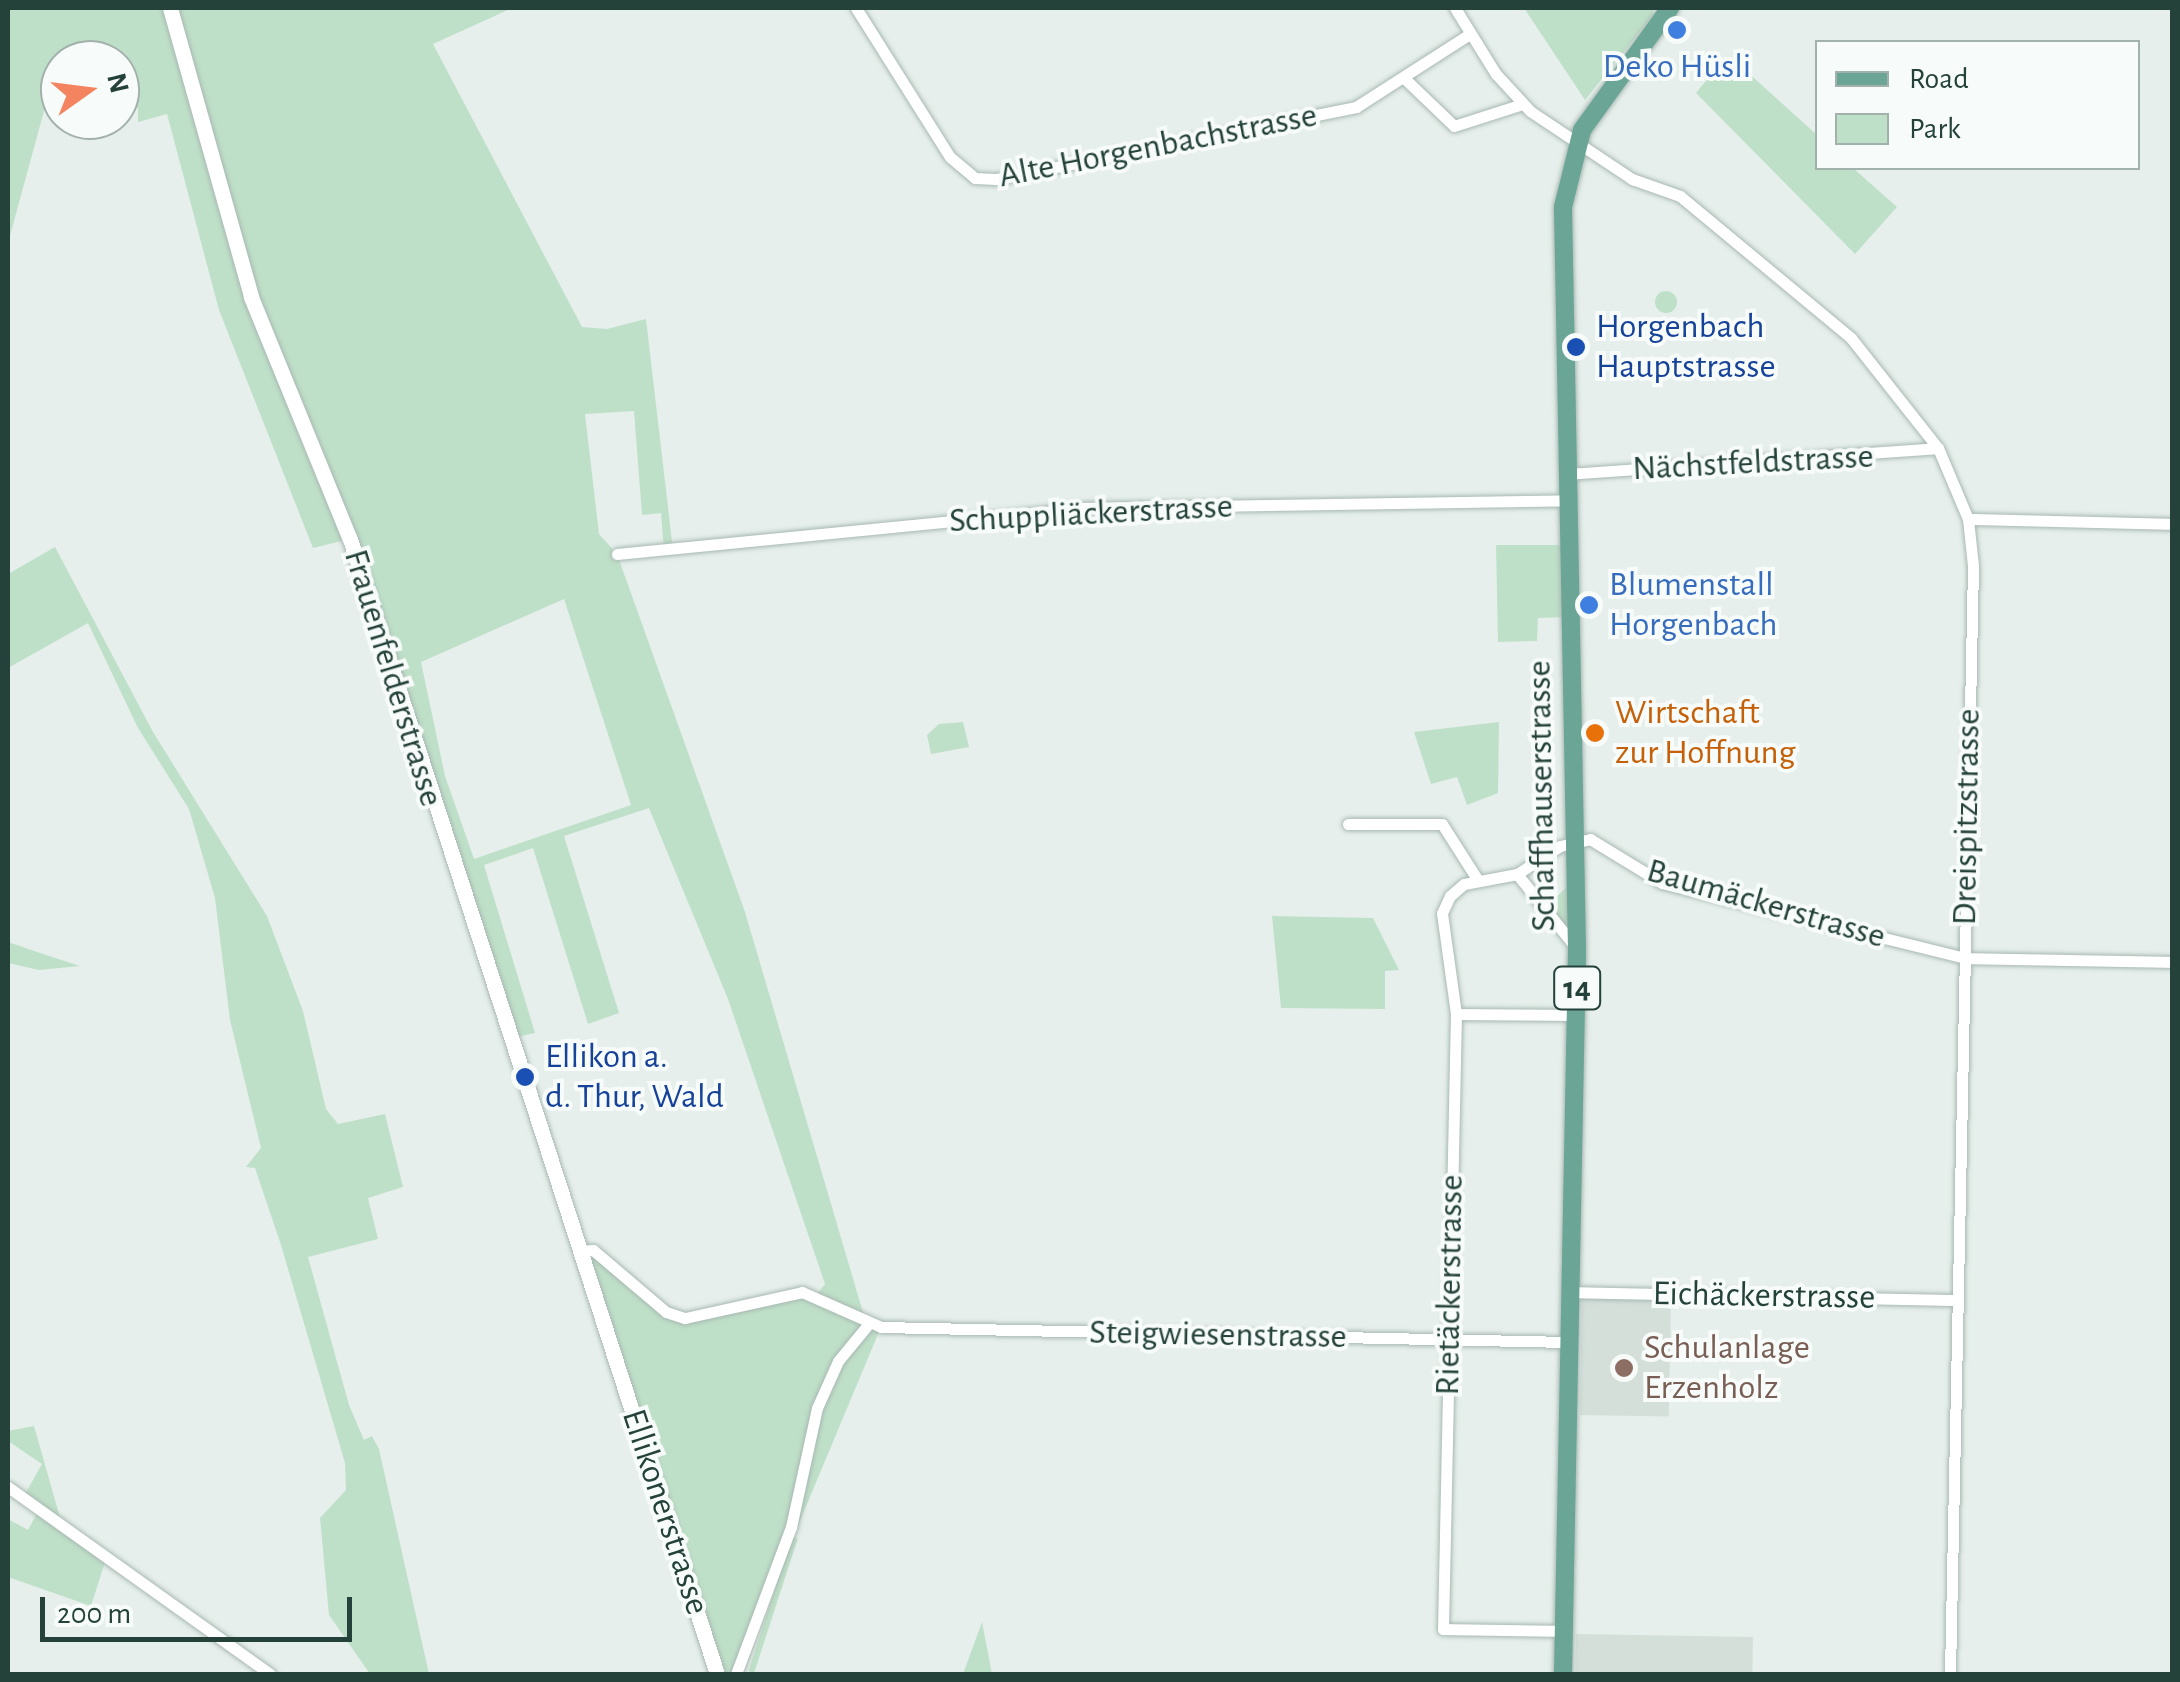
<!DOCTYPE html>
<html>
<head>
<meta charset="utf-8">
<style>
  body { margin:0 }
  #map { position:relative; width:2180px; height:1682px; overflow:hidden; background:#e6efeb; font-family:"Alegreya Sans",sans-serif }
  div>[style] { position:absolute }
  [style*='--x'] { left:calc(var(--x)*1px); top:calc(var(--y)*1px); width:calc(var(--w)*1px); rotate:calc(var(--a)*1deg) }
  .built>* { inset:0; background:#d4dfda; transform-origin:0 0 }
  .green>* { inset:0; background:#bfe0c8; transform-origin:0 0 }
  .round { border-radius:50% }
  .roads { filter:drop-shadow(0 0 2px #a8b8b2) drop-shadow(0 0 2px #a8b8b2) }
  .street>* { height:11px; margin:-5.5px; padding:0 5.5px; transform-origin:5.5px; border-radius:5.5px; background:#fff }
  .secondary>* { height:15px; margin:-7.5px; padding:0 7.5px; transform-origin:7.5px; border-radius:7.5px; background:#fff }
  .primary>* { height:18px; margin:-9px; padding:0 9px; transform-origin:9px; border-radius:9px; background:#6aa596 }
  .dots>* { width:28px; height:28px; translate:-50% -50%; box-sizing:border-box; border:5px solid #f7fbf9; border-radius:50% }
  span { translate:-50% -50%; white-space:nowrap; text-align:center; line-height:1.15; -webkit-text-stroke:8px #f7fbf9; paint-order:stroke }
  .shield-label span { padding:2px 8px; background:#f7fbf9; border:2px solid; border-radius:8px; -webkit-text-stroke-width:0 }
  .shield-label { font-size:32px; color:#24423a; font-weight:700 }
  .shop-label { font-size:35px; color:#366cbe }
  .left { translate:0 -50%; text-align:left }
  .street-label { font-size:35px; color:#24423a }
  .transit-label { font-size:35px; color:#164399 }
  .food-label { font-size:35px; color:#c56008 }
  .education-label { font-size:35px; color:#785e54 }
  .frame { position:absolute; inset:0; border:10px solid #24423a; pointer-events:none }
  .legend { position:absolute; left:1815px; top:40px; width:325px; height:130px; box-sizing:border-box; background:#f7fbf9; border:2px solid #a3b1ad; margin:0; padding:12px 18px; list-style:none; font-size:30px; color:#24423a }
  .legend li { display:flex; align-items:center; gap:20px; height:50px }
  .legend b { width:50px; border:2px solid #a3b1ad }
  .north { position:absolute; left:40px; top:40px; width:100px; height:100px; box-sizing:border-box; background:#f7fbf9; border:2px solid #a3b1ad; border-radius:50%; rotate:76deg; font-size:28px; font-weight:700; line-height:40px; text-align:center; color:#24423a }
  .north::after { content:''; display:block; margin:auto; width:35px; height:45px; background:#f4845f; clip-path:polygon(50% 0,100% 100%,50% 72%,0 100%) }
  .scale { position:absolute; left:40px; top:1597px; width:312px; height:45px; box-sizing:border-box; border:5px solid #24423a; border-top:0; padding-left:12px; font-size:30px; line-height:35px; white-space:nowrap; color:#24423a; -webkit-text-stroke:8px #f7fbf9; paint-order:stroke }
</style>
</head>
<body>
<div id="map">
  <div class="built">
    <div style="left:1582px;top:1292px;width:89px;height:123px;rotate:1deg"></div>
    <div style="left:1576px;top:1634px;width:177px;height:40px;rotate:1deg"></div>
  </div>
  <div class="green">
    <div style="clip-path:polygon(evenodd,8px 8px,512px 8px,433px 44px,582px 327px,607px 329px,646px 319px,673px 550px,664px 551px,661px 513px,642px 515px,634px 411px,585px 414px,599px 534px,617px 554px,745px 912px,867px 1326px,881px 1327px,736px 1674px,717px 1674px,587px 1249px,685px 1318px,817px 1294px,825px 1284px,728px 999px,649px 808px,564px 836px,619px 1013px,588px 1024px,533px 848px,484px 865px,535px 1033px,507px 1039px,349px 539px,313px 548px,219px 310px,167px 114px,138px 122px,138px 108px,120px 106px,120px 60px,60px 60px,60px 101px,47px 100px,8px 243px,8px 8px,564px 599px,631px 805px,474px 859px,445px 776px,421px 662px,564px 599px)"></div>
    <div style="clip-path:polygon(1524px 8px,1653px 8px,1653px 15px,1585px 100px)"></div>
    <div style="clip-path:polygon(1719px 65px,1744px 69px,1817px 135px,1818px 168px,1853px 168px,1897px 207px,1855px 254px,1696px 93px)"></div>
    <div class="round" style="left:1655px;top:291px;width:22px;height:22px"></div>
    <div style="clip-path:polygon(1496px 545px,1563px 545px,1565px 617px,1538px 618px,1537px 641px,1498px 642px)"></div>
    <div style="clip-path:polygon(55px 547px,153px 732px,267px 916px,303px 1011px,326px 1109px,338px 1124px,385px 1114px,403px 1187px,368px 1198px,378px 1239px,308px 1257px,349px 1405px,364px 1440px,372px 1436px,379px 1449px,429px 1674px,370px 1674px,329px 1615px,320px 1518px,346px 1490px,345px 1463px,281px 1245px,255px 1168px,246px 1167px,261px 1148px,230px 1020px,215px 898px,189px 809px,138px 728px,88px 623px,8px 668px,8px 574px)"></div>
    <div style="clip-path:polygon(963px 722px,969px 747px,931px 754px,927px 735px,939px 724px)"></div>
    <div style="clip-path:polygon(1499px 722px,1498px 793px,1467px 805px,1457px 777px,1431px 784px,1414px 732px)"></div>
    <div style="clip-path:polygon(1567px 887px,1568px 923px,1564px 925px,1547px 905px)"></div>
    <div style="clip-path:polygon(1272px 916px,1373px 918px,1399px 970px,1385px 971px,1385px 1009px,1281px 1008px)"></div>
    <div style="clip-path:polygon(8px 942px,43px 954px,80px 966px,39px 970px,8px 963px)"></div>
    <div style="clip-path:polygon(34px 1426px,63px 1528px,106px 1559px,91px 1606px,8px 1577px,8px 1519px,28px 1530px,41px 1506px,25px 1494px,42px 1464px,8px 1441px,8px 1431px)"></div>
    <div style="left:792px;top:1537px;width:6px;height:141px;rotate:18deg"></div>
    <div style="clip-path:polygon(982px 1622px,992px 1674px,963px 1674px)"></div>
  </div>
  <div class="roads">
    <div class="street">
      <div style="--x:856;--y:8;--w:176;--a:57.8"></div>
      <div style="--x:950;--y:157;--w:33;--a:40"></div>
      <div style="--x:975;--y:178;--w:21;--a:3"></div>
      <div style="--x:996;--y:179;--w:367;--a:-11.3"></div>
      <div style="--x:1356;--y:107;--w:133;--a:-32.7"></div>
      <div style="--x:1455;--y:8;--w:78;--a:58.2"></div>
      <div style="--x:1496;--y:74;--w:50;--a:47.4"></div>
      <div style="--x:1530;--y:111;--w:123;--a:33.7"></div>
      <div style="--x:1632;--y:179;--w:51;--a:19.5"></div>
      <div style="--x:1680;--y:196;--w:222;--a:39.7"></div>
      <div style="--x:1851;--y:338;--w:140;--a:51.7"></div>
      <div style="--x:1938;--y:448;--w:77;--a:67.1"></div>
      <div style="--x:1968;--y:519;--w:47;--a:83.9"></div>
      <div style="--x:1973;--y:566;--w:1108;--a:91.19"></div>
      <div style="--x:1404;--y:78;--w:69;--a:43.8"></div>
      <div style="--x:1454;--y:126;--w:72;--a:-17.7"></div>
      <div style="--x:1567;--y:474;--w:372;--a:-4"></div>
      <div style="--x:1968;--y:519;--w:204;--a:1.4"></div>
      <div style="--x:617;--y:554;--w:468;--a:-5.6"></div>
      <div style="--x:1083;--y:508;--w:485;--a:-0.9"></div>
      <div style="--x:1348;--y:824;--w:94;--a:0"></div>
      <div style="--x:1442;--y:824;--w:65;--a:57.5"></div>
      <div style="--x:1517;--y:874;--w:96;--a:51.3"></div>
      <div style="--x:1456;--y:1014;--w:120;--a:0.5"></div>
      <div style="--x:582;--y:1251;--w:11;--a:-5"></div>
      <div style="--x:593;--y:1250;--w:96;--a:40.3"></div>
      <div style="--x:666;--y:1312;--w:20;--a:18"></div>
      <div style="--x:685;--y:1318;--w:120;--a:-12.5"></div>
      <div style="--x:802;--y:1292;--w:86;--a:23.9"></div>
      <div style="--x:881;--y:1327;--w:688;--a:1.25"></div>
      <div style="--x:1570;--y:1292;--w:388;--a:1.2"></div>
      <div style="--x:8;--y:1487;--w:322;--a:35.5"></div>
      <div style="--x:1564;--y:1631;--w:121;--a:-179.1"></div>
      <div style="--x:1443;--y:1629;--w:615;--a:-88.79"></div>
      <div style="--x:1456;--y:1014;--w:102;--a:-97.9"></div>
      <div style="--x:1442;--y:913;--w:19;--a:-65"></div>
      <div style="--x:1450;--y:896;--w:18;--a:-41"></div>
      <div style="--x:1464;--y:884;--w:54;--a:-10.7"></div>
      <div style="--x:1517;--y:874;--w:51;--a:-33.1"></div>
      <div style="--x:1560;--y:846;--w:31;--a:-13"></div>
      <div style="--x:1590;--y:839;--w:84;--a:31.4"></div>
      <div style="--x:1662;--y:883;--w:311;--a:13.9"></div>
      <div style="--x:1964;--y:958;--w:208;--a:1.1"></div>
      <div style="--x:736;--y:1674;--w:157;--a:-69.5"></div>
      <div style="--x:791;--y:1527;--w:122;--a:-77.7"></div>
      <div style="--x:817;--y:1408;--w:51;--a:-65.9"></div>
      <div style="--x:838;--y:1361;--w:45;--a:-50.4"></div>
    </div>
    <div class="secondary">
      <div style="--x:170;--y:8;--w:300;--a:74.3"></div>
      <div style="--x:251;--y:297;--w:261;--a:67.8"></div>
      <div style="--x:350;--y:539;--w:1193;--a:72.08"></div>
    </div>
    <div class="primary">
      <div style="--x:1563;--y:1674;--w:724;--a:-88.89"></div>
      <div style="--x:1577;--y:950;--w:743;--a:-91.08"></div>
      <div style="--x:1563;--y:207;--w:79;--a:-76.1"></div>
      <div style="--x:1582;--y:130;--w:150;--a:-54.2"></div>
    </div>
  </div>
  <div class="dots">
    <div style="left:1677px;top:30px;background:#3f7fe0"></div>
    <div style="left:1576px;top:347px;background:#1a4fb4"></div>
    <div style="left:1589px;top:605px;background:#3f7fe0"></div>
    <div style="left:1595px;top:733px;background:#e8710a"></div>
    <div style="left:525px;top:1077px;background:#1a4fb4"></div>
    <div style="left:1624px;top:1368px;background:#8d6e63"></div>
  </div>
  <div class="shield-label">
    <span style="left:1577px;top:988px">14</span>
  </div>
  <div class="shop-label">
    <span style="left:1677px;top:67px">Deko Hüsli</span>
    <span class="left" style="left:1609px;top:605px">Blumenstall<br>Horgenbach</span>
  </div>
  <div class="street-label">
    <span style="left:1158px;top:146px;rotate:-11deg">Alte Horgenbachstrasse</span>
    <span style="left:1753px;top:463px;rotate:-3deg">Nächstfeldstrasse</span>
    <span style="left:1091px;top:514px;rotate:-3deg">Schuppliäckerstrasse</span>
    <span style="left:393px;top:678px;rotate:73deg">Frauenfelderstrasse</span>
    <span style="left:1542px;top:796px;rotate:-91deg">Schaffhauserstrasse</span>
    <span style="left:1967px;top:817px;rotate:-89deg">Dreispitzstrasse</span>
    <span style="left:1766px;top:904px;rotate:16deg">Baumäckerstrasse</span>
    <span style="left:1450px;top:1285px;rotate:-89deg">Rietäckerstrasse</span>
    <span style="left:1764px;top:1296px;rotate:1deg">Eichäckerstrasse</span>
    <span style="left:1218px;top:1335px;rotate:1deg">Steigwiesenstrasse</span>
    <span style="left:665px;top:1512px;rotate:72deg">Ellikonerstrasse</span>
  </div>
  <div class="transit-label">
    <span class="left" style="left:1596px;top:347px">Horgenbach<br>Hauptstrasse</span>
    <span class="left" style="left:545px;top:1077px">Ellikon a.<br>d. Thur, Wald</span>
  </div>
  <div class="food-label">
    <span class="left" style="left:1615px;top:733px">Wirtschaft<br>zur Hoffnung</span>
  </div>
  <div class="education-label">
    <span class="left" style="left:1644px;top:1368px">Schulanlage<br>Erzenholz</span>
  </div>
  <div class="frame"></div>
  <ul class="legend">
  <li><b style="height:12px;background:#6aa596"></b>Road</li>
  <li><b style="height:28px;background:#bfe0c8"></b>Park</li>
  </ul>
  <div class="north">N</div>
  <div class="scale">200 m</div>
</div>
</body>
</html>
